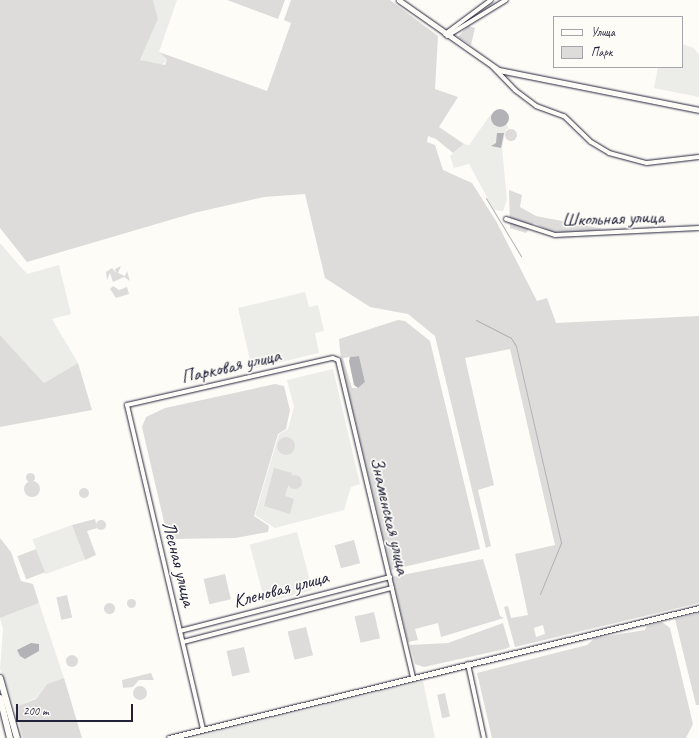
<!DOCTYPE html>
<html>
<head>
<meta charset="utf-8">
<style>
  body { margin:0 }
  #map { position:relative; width:699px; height:738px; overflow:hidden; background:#fdfcf7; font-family:Caveat,sans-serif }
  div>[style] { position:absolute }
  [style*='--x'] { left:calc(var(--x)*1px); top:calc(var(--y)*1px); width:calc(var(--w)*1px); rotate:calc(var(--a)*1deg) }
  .built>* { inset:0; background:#ecece9; transform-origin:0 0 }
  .green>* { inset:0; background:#dddcdb; transform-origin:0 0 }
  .round { border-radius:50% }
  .water>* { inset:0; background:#b2b2b7 }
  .stream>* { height:1px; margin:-0.5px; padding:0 0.5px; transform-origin:0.5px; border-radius:0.5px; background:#b2b2b7 }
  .roads { filter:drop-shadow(0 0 1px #22223b) drop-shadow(0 0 1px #22223b) }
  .minor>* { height:4px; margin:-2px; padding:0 2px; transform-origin:2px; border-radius:2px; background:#fdfcf7 }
  .tertiary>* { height:4.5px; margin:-2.25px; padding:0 2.25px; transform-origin:2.25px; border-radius:2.25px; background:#fdfcf7 }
  .primary>* { height:6px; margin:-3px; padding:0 3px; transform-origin:3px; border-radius:3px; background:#fdfcf7 }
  span { translate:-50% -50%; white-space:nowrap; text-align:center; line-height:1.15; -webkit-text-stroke:3.5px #fdfcf7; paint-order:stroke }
  .street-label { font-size:19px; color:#22223b }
  .legend { position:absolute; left:553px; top:16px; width:130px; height:52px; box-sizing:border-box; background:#fdfcf7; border:1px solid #a5a5ac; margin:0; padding:5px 7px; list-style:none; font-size:12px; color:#22223b }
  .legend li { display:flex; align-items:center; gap:8px; height:20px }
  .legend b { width:20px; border:1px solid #a5a5ac }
  .scale { position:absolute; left:16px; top:704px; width:117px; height:18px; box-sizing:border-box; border:2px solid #22223b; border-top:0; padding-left:5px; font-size:12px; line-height:14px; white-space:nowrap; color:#22223b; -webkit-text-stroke:3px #fdfcf7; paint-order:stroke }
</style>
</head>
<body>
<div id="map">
  <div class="built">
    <div style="clip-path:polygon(153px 0,177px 0,159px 52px,167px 61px,159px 66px,140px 60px,158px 19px)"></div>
    <div style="clip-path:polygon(682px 44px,694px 48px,699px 55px,699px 97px,654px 88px,658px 67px,682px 67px)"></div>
    <div style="clip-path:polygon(491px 114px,496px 124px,507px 125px,509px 129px,506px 129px,502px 148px,507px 200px,503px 211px,494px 210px,469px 164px,454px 168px,450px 156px,464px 144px,469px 145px)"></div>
    <div style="clip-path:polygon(0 243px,27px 274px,59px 265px,71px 314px,52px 319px,78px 363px,44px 383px,0 335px)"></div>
    <div style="clip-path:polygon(305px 292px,309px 307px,318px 305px,324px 331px,315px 333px,319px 353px,252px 369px,238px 308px)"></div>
    <div style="clip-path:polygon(333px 369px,360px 484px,351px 487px,344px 510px,275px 528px,255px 515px,279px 434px,288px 429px,294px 407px,287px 380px)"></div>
    <div style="left:72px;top:525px;width:37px;height:42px;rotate:70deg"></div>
    <div style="left:297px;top:532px;width:60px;height:49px;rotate:75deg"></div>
    <div style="clip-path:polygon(39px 603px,64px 678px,47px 684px,36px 698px,15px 707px,0 669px,3px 629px,0 618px)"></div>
    <div style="clip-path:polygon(423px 681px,435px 738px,193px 738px,211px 733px)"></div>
  </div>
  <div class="green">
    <div style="clip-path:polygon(evenodd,0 0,153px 0,158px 19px,140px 60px,165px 65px,167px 60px,159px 52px,267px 91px,291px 23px,284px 20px,291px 0,390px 0,438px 36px,435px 89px,458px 97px,439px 127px,464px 144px,453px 153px,436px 139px,428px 136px,427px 142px,435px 145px,443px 170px,472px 183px,496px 221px,537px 301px,547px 298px,556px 323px,699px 316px,699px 603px,515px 647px,504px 607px,508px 606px,511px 618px,528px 615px,515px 554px,555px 545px,510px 349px,465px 358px,494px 485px,478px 490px,491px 546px,486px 548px,435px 336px,408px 314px,370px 307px,325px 278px,305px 194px,264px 197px,194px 213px,27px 262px,0 228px,0 0,543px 625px,545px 634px,536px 637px,534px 628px,543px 625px)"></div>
    <div style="clip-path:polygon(227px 0,285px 0,278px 19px)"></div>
    <div style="clip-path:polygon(468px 26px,475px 28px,471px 45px,458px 37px)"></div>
    <div class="round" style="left:505px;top:129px;width:12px;height:12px"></div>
    <div style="clip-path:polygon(509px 190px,522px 195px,520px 207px,536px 216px,604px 229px,565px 234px,553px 233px,534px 223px,526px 233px,510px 228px)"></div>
    <div style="clip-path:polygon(121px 266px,118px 273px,125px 276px,127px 271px,130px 281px,124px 277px,113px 282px,110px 273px,107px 280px,106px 272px,112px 268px,116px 273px,115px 269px)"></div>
    <div style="clip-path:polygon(113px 286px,119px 290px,127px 287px,129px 294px,116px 298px,110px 289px)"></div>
    <div style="clip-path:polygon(evenodd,398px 320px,405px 321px,430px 341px,480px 549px,391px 570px,341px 360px,339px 339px,398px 320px,359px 356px,365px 382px,358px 388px,352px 388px,343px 358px,359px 356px)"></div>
    <div style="clip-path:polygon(0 335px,44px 383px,78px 363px,92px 410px,0 427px)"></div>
    <div style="clip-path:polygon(275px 384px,284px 386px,290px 410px,286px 429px,278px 434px,254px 516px,269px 526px,268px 532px,235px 538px,173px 539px,164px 522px,142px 427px,146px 417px,165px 408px)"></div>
    <div class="round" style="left:277px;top:437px;width:18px;height:18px"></div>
    <div style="clip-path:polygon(274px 468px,292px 473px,285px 496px,294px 499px,290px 514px,264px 506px)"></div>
    <div class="round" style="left:25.5px;top:472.5px;width:9px;height:9px"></div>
    <div class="round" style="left:288px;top:475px;width:14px;height:14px"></div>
    <div class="round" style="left:24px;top:481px;width:16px;height:16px"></div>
    <div class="round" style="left:79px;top:488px;width:10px;height:10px"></div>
    <div style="clip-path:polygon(95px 519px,97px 528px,87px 531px,96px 555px,85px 560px,72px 525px)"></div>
    <div class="round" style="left:96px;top:520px;width:10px;height:10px"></div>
    <div style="clip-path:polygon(0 538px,11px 552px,21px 581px,33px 584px,39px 603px,0 618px)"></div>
    <div style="left:354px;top:540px;width:24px;height:20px;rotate:75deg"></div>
    <div style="left:36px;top:549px;width:25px;height:20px;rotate:69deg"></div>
    <div style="clip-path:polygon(483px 559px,500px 616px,504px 618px,441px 637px,438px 623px,415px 629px,418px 640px,408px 642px,392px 577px)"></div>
    <div style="left:225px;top:574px;width:26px;height:22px;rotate:77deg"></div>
    <div style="left:67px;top:595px;width:23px;height:11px;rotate:77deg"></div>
    <div class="round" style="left:126.5px;top:598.5px;width:9px;height:9px"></div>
    <div class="round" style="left:103.5px;top:602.5px;width:11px;height:11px"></div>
    <div style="left:374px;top:612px;width:27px;height:20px;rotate:77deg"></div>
    <div style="clip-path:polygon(699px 613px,699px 705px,696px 705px,675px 619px)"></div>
    <div style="clip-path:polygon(662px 622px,670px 628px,693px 724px,686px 738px,492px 738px,477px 673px,587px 645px,595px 638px,645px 630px,647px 626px)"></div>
    <div style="clip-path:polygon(503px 623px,510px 647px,505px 649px,424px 667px,415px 664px,410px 645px,448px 643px)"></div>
    <div style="left:306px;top:627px;width:29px;height:19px;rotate:76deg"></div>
    <div style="left:244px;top:647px;width:26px;height:18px;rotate:77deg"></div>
    <div class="round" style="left:66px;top:655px;width:12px;height:12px"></div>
    <div style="clip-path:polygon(151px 673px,154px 680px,139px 680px,133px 687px,123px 688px,122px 680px)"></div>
    <div style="clip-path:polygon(64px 678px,82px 738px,23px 738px,15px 707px,36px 699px,47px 684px)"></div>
    <div class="round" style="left:133px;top:686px;width:14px;height:14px"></div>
    <div style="left:445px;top:693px;width:24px;height:8px;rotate:78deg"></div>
  </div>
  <div class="water">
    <div class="round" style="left:491px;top:109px;width:18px;height:18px"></div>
    <div style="clip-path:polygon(497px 133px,504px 133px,501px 148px,491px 146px,496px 143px)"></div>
    <div style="clip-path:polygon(359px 356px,365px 382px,358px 388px,354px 385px,349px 361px,350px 357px)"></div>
    <div style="clip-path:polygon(31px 643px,39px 644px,39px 651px,25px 659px,20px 656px,17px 650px)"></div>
  </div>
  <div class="stream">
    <div style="--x:486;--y:198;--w:68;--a:58.9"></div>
    <div style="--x:476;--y:320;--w:39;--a:27"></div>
    <div style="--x:511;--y:338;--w:9;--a:58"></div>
    <div style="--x:516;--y:346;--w:202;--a:77.1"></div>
    <div style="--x:561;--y:543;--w:55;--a:112.4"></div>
  </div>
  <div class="roads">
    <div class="minor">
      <div style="--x:445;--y:34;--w:57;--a:-36.5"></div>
      <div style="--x:447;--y:36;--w:69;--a:-31.4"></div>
      <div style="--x:493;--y:67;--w:32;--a:46"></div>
      <div style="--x:515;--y:90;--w:26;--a:37"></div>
      <div style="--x:536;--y:106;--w:30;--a:20"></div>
      <div style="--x:564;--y:116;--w:37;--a:44"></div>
      <div style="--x:591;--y:142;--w:21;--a:31"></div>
      <div style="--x:609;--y:153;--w:39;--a:15"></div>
      <div style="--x:647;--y:163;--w:52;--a:-6.6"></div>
      <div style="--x:506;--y:219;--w:52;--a:18.1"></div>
      <div style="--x:555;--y:235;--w:144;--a:-2.8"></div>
      <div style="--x:180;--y:631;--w:217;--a:-14.4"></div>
      <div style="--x:183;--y:642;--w:216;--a:-14.5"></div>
      <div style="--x:468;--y:664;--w:76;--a:77.8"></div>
      <div style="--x:203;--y:729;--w:333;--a:-103.2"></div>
      <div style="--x:127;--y:405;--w:211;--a:-12.9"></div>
      <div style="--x:333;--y:358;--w:5;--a:22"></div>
      <div style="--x:338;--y:360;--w:326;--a:76.7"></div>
    </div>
    <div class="tertiary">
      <div style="--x:399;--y:0;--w:122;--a:35"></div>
      <div style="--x:499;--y:70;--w:204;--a:11.3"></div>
      <div style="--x:169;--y:738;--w:546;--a:-13.78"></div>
    </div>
    <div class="primary">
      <div style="--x:0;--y:678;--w:62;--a:74.2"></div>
      <div style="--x:0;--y:698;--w:41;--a:76"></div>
    </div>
  </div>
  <div class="street-label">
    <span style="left:613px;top:219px;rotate:-2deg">Школьная улица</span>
    <span style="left:231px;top:367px;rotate:-13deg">Парковая улица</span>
    <span style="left:389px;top:516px;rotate:77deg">Знаменская улица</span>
    <span style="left:178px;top:564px;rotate:76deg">Лесная улица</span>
    <span style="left:281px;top:590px;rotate:-15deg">Кленовая улица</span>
  </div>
  <ul class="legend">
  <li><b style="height:5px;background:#fdfcf7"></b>Улица</li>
  <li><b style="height:11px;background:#dddcdb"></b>Парк</li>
  </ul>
  <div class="scale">200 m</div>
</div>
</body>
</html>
